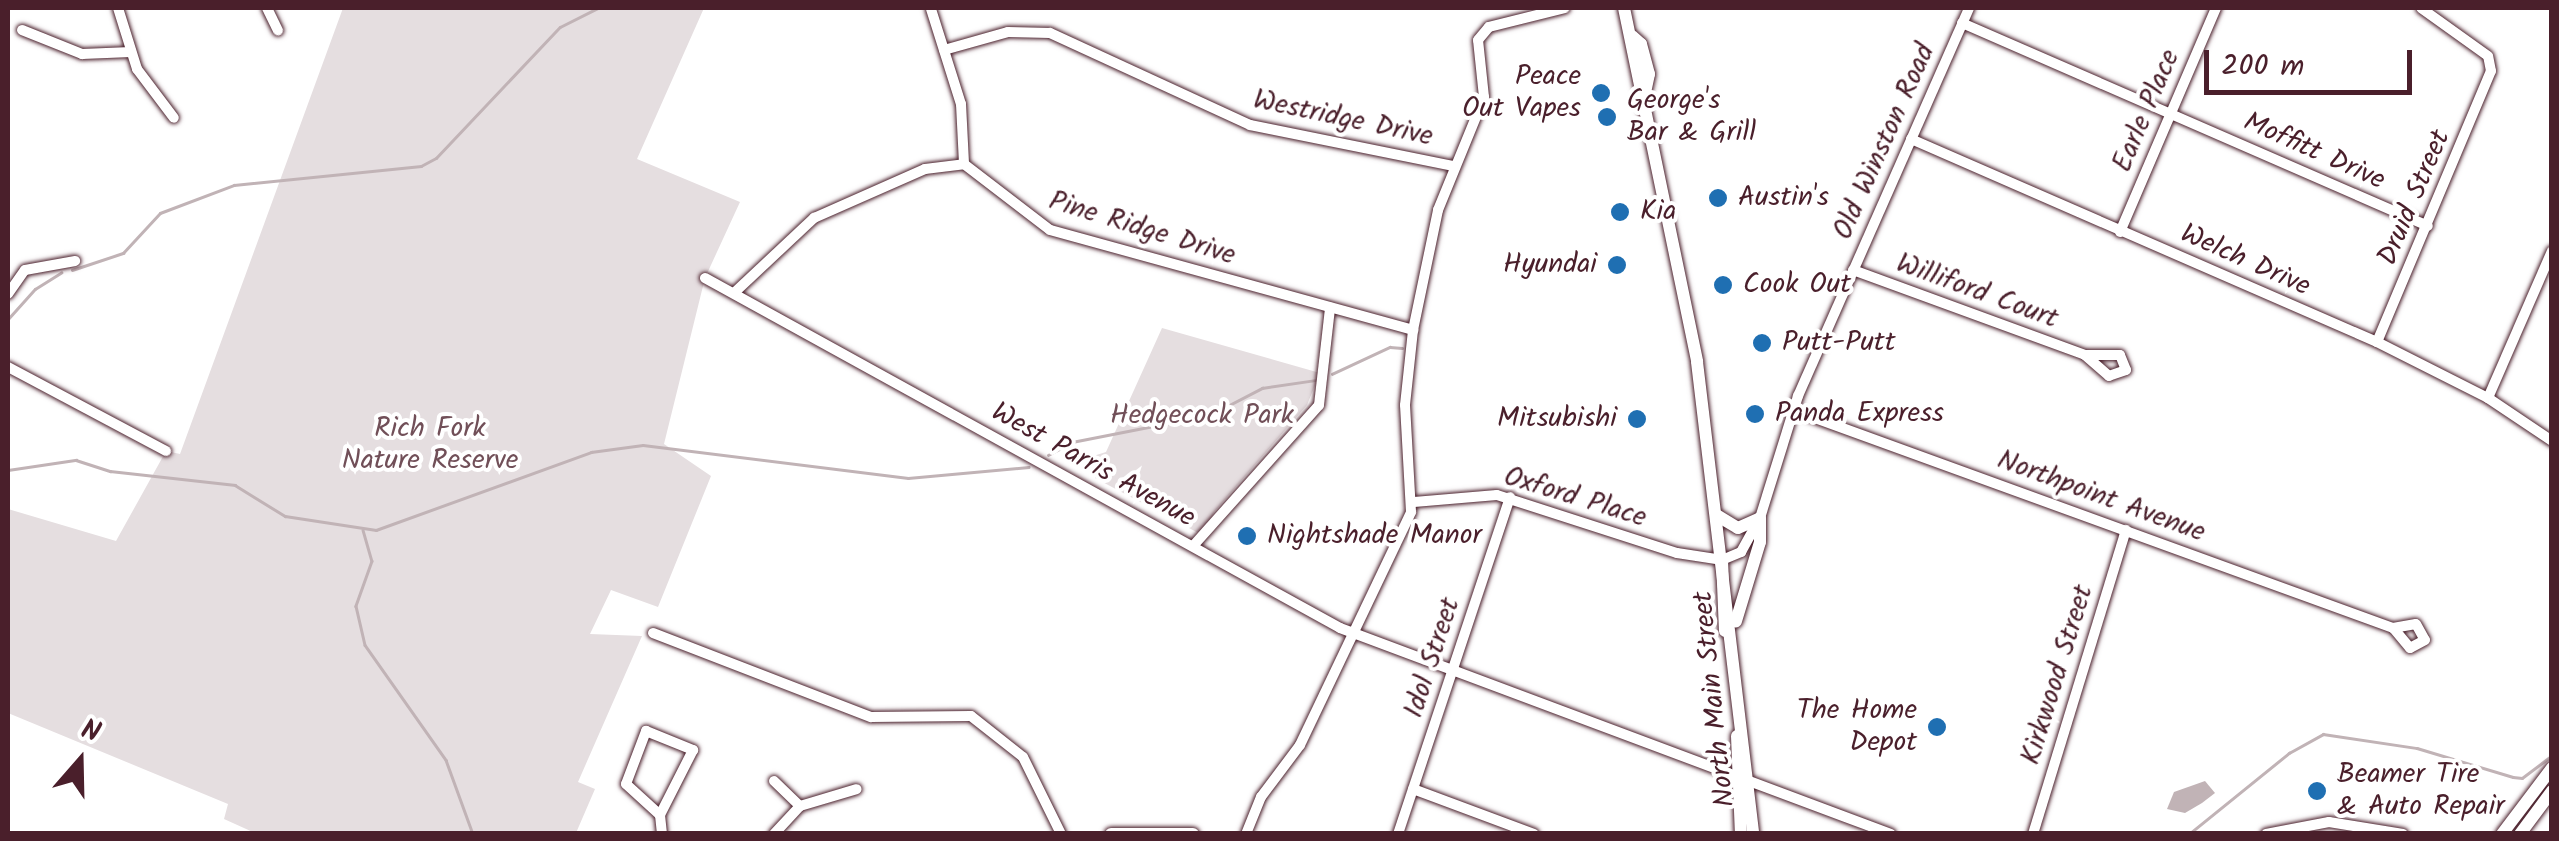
<!DOCTYPE html>
<html>
<head>
<meta charset="utf-8">
<style>
  body { margin:0 }
  #map { position:relative; width:2559px; height:841px; overflow:hidden; background:#fff; font-family:Kalam,sans-serif }
  div>[style] { position:absolute }
  [style*='--x'] { left:calc(var(--x)*1px); top:calc(var(--y)*1px); width:calc(var(--w)*1px); rotate:calc(var(--a)*1deg) }
  .green>* { inset:0; background:#e5dee0 }
  .water>* { inset:0; background:#c1b3b6 }
  .stream>* { height:2.5px; margin:-1.25px; padding:0 1.25px; transform-origin:1.25px; border-radius:1.25px; background:#c1b3b6 }
  .roads { filter:drop-shadow(0 0 2px #4a1f2b) drop-shadow(0 0 2px #4a1f2b) }
  .minor>* { height:10px; margin:-5px; padding:0 5px; transform-origin:5px; border-radius:5px; background:#fff }
  .major>* { height:12px; margin:-6px; padding:0 6px; transform-origin:6px; border-radius:6px; background:#fff }
  .dots>* { width:28px; height:28px; translate:-50% -50%; box-sizing:border-box; border:5px solid #fff; border-radius:50% }
  span { translate:-50% -50%; white-space:nowrap; text-align:center; line-height:1.15; -webkit-text-stroke:8px #fff; paint-order:stroke }
  .poi-label { font-size:28px; color:#4a1f2b }
  .right { translate:-100% -50%; text-align:right }
  .left { translate:0 -50%; text-align:left }
  .street-label { font-size:28px; color:#4a1f2b }
  .park-label { font-size:28px; color:#714f58 }
  .frame { position:absolute; inset:0; border:10px solid #4a1f2b; pointer-events:none }
  .north { position:absolute; left:30px; top:711px; width:100px; height:100px; -webkit-text-stroke:8px #fff; paint-order:stroke; rotate:20deg; font-size:28px; font-weight:700; line-height:40px; text-align:center; color:#4a1f2b }
  .north::after { content:''; display:block; margin:auto; width:35px; height:45px; background:#4a1f2b; clip-path:polygon(50% 0,100% 100%,50% 72%,0 100%) }
  .scale { position:absolute; left:2204px; top:50px; width:208px; height:45px; box-sizing:border-box; border:5px solid #4a1f2b; border-top:0; padding-left:12px; font-size:30px; line-height:35px; white-space:nowrap; color:#4a1f2b; -webkit-text-stroke:8px #fff; paint-order:stroke }
</style>
</head>
<body>
<div id="map">
  <div class="green">
    <div style="clip-path:polygon(343px 8px,704px 8px,637px 159px,740px 202px,705px 278px,664px 444px,711px 476px,658px 607px,611px 590px,590px 634px,642px 636px,578px 782px,595px 789px,576px 833px,255px 833px,224px 819px,228px 804px,8px 713px,8px 509px,116px 541px,166px 451px,180px 454px)"></div>
    <div style="clip-path:polygon(1162px 328px,1320px 373px,1307px 405px,1214px 512px,1204px 536px,1095px 478px,1097px 471px,1077px 461px,1106px 452px)"></div>
  </div>
  <div class="water">
    <div style="clip-path:polygon(2205px 781px,2215px 793px,2202px 803px,2185px 813px,2167px 809px,2174px 792px)"></div>
  </div>
  <div class="stream">
    <div style="--x:72;--y:270;--w:54;--a:-18.4"></div>
    <div style="--x:123;--y:253;--w:54;--a:-47.2"></div>
    <div style="--x:160;--y:213;--w:79;--a:-20.7"></div>
    <div style="--x:234;--y:185;--w:188;--a:-5.8"></div>
    <div style="--x:421;--y:166;--w:17;--a:-28"></div>
    <div style="--x:436;--y:158;--w:180;--a:-46.6"></div>
    <div style="--x:560;--y:27;--w:42;--a:-26.6"></div>
    <div style="--x:8;--y:319;--w:40;--a:-48"></div>
    <div style="--x:35;--y:289;--w:31;--a:-32"></div>
    <div style="--x:1332;--y:374;--w:64;--a:-25"></div>
    <div style="--x:1390;--y:347;--w:12;--a:5"></div>
    <div style="--x:1048;--y:455;--w:27;--a:-28"></div>
    <div style="--x:1072;--y:442;--w:141;--a:-11.1"></div>
    <div style="--x:1210;--y:415;--w:59;--a:-27.4"></div>
    <div style="--x:1262;--y:388;--w:55;--a:-8.4"></div>
    <div style="--x:8;--y:470;--w:69;--a:-8.4"></div>
    <div style="--x:76;--y:460;--w:36;--a:18"></div>
    <div style="--x:110;--y:471;--w:126;--a:6.4"></div>
    <div style="--x:235;--y:485;--w:59;--a:31.8"></div>
    <div style="--x:285;--y:516;--w:92;--a:8.7"></div>
    <div style="--x:376;--y:530;--w:229;--a:-19.9"></div>
    <div style="--x:591;--y:452;--w:52;--a:-7.7"></div>
    <div style="--x:643;--y:445;--w:267;--a:7.1"></div>
    <div style="--x:908;--y:478;--w:121;--a:-5.2"></div>
    <div style="--x:363;--y:530;--w:32;--a:74"></div>
    <div style="--x:372;--y:561;--w:48;--a:109.6"></div>
    <div style="--x:356;--y:606;--w:40;--a:77"></div>
    <div style="--x:365;--y:645;--w:141;--a:54.8"></div>
    <div style="--x:446;--y:760;--w:79;--a:70"></div>
    <div style="--x:2189;--y:834;--w:129;--a:-39"></div>
    <div style="--x:2289;--y:753;--w:39;--a:-29"></div>
    <div style="--x:2323;--y:734;--w:95;--a:8.5"></div>
    <div style="--x:2417;--y:748;--w:100;--a:16.8"></div>
    <div style="--x:2513;--y:777;--w:9;--a:6"></div>
    <div style="--x:2522;--y:778;--w:38;--a:-37"></div>
  </div>
  <div class="roads">
    <div class="minor">
      <div style="--x:118;--y:8;--w:64;--a:72.7"></div>
      <div style="--x:137;--y:69;--w:61;--a:52.9"></div>
      <div style="--x:267;--y:8;--w:25;--a:64"></div>
      <div style="--x:931;--y:9;--w:100;--a:72.5"></div>
      <div style="--x:961;--y:104;--w:60;--a:87.1"></div>
      <div style="--x:1962;--y:23;--w:508;--a:23.54"></div>
      <div style="--x:22;--y:30;--w:65;--a:21.8"></div>
      <div style="--x:82;--y:54;--w:49;--a:-2.3"></div>
      <div style="--x:944;--y:50;--w:66;--a:-15.7"></div>
      <div style="--x:1008;--y:32;--w:42;--a:1.4"></div>
      <div style="--x:1050;--y:33;--w:220;--a:24.7"></div>
      <div style="--x:1250;--y:125;--w:208;--a:11.4"></div>
      <div style="--x:1911;--y:139;--w:508;--a:23.54"></div>
      <div style="--x:2377;--y:342;--w:124;--a:26.8"></div>
      <div style="--x:2488;--y:398;--w:77;--a:33.9"></div>
      <div style="--x:2120;--y:232;--w:244;--a:-66.8"></div>
      <div style="--x:1853;--y:270;--w:247;--a:20.1"></div>
      <div style="--x:2085;--y:355;--w:35;--a:0"></div>
      <div style="--x:2120;--y:355;--w:16;--a:68"></div>
      <div style="--x:2126;--y:370;--w:18;--a:161"></div>
      <div style="--x:2109;--y:376;--w:32;--a:-139"></div>
      <div style="--x:705;--y:278;--w:725;--a:28.86"></div>
      <div style="--x:1340;--y:628;--w:588;--a:20.5"></div>
      <div style="--x:734;--y:293;--w:110;--a:-43.2"></div>
      <div style="--x:814;--y:218;--w:121;--a:-23.8"></div>
      <div style="--x:925;--y:169;--w:39;--a:-7"></div>
      <div style="--x:964;--y:164;--w:108;--a:37.5"></div>
      <div style="--x:1050;--y:230;--w:377;--a:15.4"></div>
      <div style="--x:8;--y:294;--w:29;--a:-55"></div>
      <div style="--x:25;--y:270;--w:51;--a:-10.2"></div>
      <div style="--x:2377;--y:342;--w:294;--a:-67.2"></div>
      <div style="--x:2491;--y:71;--w:15;--a:-101"></div>
      <div style="--x:2488;--y:56;--w:82;--a:-144.4"></div>
      <div style="--x:8;--y:367;--w:179;--a:28"></div>
      <div style="--x:2488;--y:398;--w:160;--a:-66.5"></div>
      <div style="--x:1793;--y:410;--w:638;--a:19.97"></div>
      <div style="--x:2393;--y:628;--w:23;--a:-10"></div>
      <div style="--x:2416;--y:624;--w:18;--a:61"></div>
      <div style="--x:2425;--y:640;--w:17;--a:152"></div>
      <div style="--x:2410;--y:648;--w:26;--a:-130"></div>
      <div style="--x:1414;--y:502;--w:83;--a:-4.8"></div>
      <div style="--x:1497;--y:495;--w:189;--a:17.9"></div>
      <div style="--x:1677;--y:553;--w:46;--a:8.8"></div>
      <div style="--x:1722;--y:560;--w:21;--a:-23"></div>
      <div style="--x:1741;--y:552;--w:39;--a:-61"></div>
      <div style="--x:1760;--y:518;--w:128;--a:-72.7"></div>
      <div style="--x:1798;--y:396;--w:424;--a:-66.2"></div>
      <div style="--x:1193;--y:546;--w:189;--a:-48.2"></div>
      <div style="--x:1319;--y:405;--w:98;--a:-83.5"></div>
      <div style="--x:653;--y:633;--w:234;--a:21.1"></div>
      <div style="--x:871;--y:717;--w:100;--a:-0.6"></div>
      <div style="--x:971;--y:716;--w:66;--a:38.3"></div>
      <div style="--x:1023;--y:757;--w:86;--a:63.7"></div>
      <div style="--x:774;--y:781;--w:36;--a:44"></div>
      <div style="--x:1413;--y:789;--w:129;--a:20.4"></div>
      <div style="--x:660;--y:815;--w:46;--a:-137.6"></div>
      <div style="--x:626;--y:784;--w:57;--a:-69.3"></div>
      <div style="--x:646;--y:731;--w:51;--a:22"></div>
      <div style="--x:693;--y:750;--w:73;--a:116.9"></div>
      <div style="--x:660;--y:815;--w:19;--a:84"></div>
      <div style="--x:774;--y:834;--w:38;--a:-47"></div>
      <div style="--x:800;--y:806;--w:59;--a:-16.6"></div>
      <div style="--x:1246;--y:834;--w:40;--a:-68"></div>
      <div style="--x:1261;--y:797;--w:65;--a:-53.1"></div>
      <div style="--x:1300;--y:745;--w:258;--a:-64.5"></div>
      <div style="--x:1411;--y:512;--w:107;--a:-93.2"></div>
      <div style="--x:1405;--y:405;--w:75;--a:-83.9"></div>
      <div style="--x:1413;--y:330;--w:123;--a:-78.2"></div>
      <div style="--x:1438;--y:210;--w:122;--a:-67.8"></div>
      <div style="--x:1484;--y:97;--w:57;--a:-96"></div>
      <div style="--x:1478;--y:40;--w:17;--a:-50"></div>
      <div style="--x:1489;--y:27;--w:78;--a:-14"></div>
      <div style="--x:1398;--y:834;--w:355;--a:-71.6"></div>
      <div style="--x:2033;--y:834;--w:318;--a:-73"></div>
      <div style="--x:2266;--y:834;--w:64;--a:-10.8"></div>
      <div style="--x:2329;--y:822;--w:75;--a:9.2"></div>
    </div>
    <div class="major">
      <div style="--x:1624;--y:8;--w:361;--a:78.3"></div>
      <div style="--x:1697;--y:362;--w:475;--a:83.2"></div>
      <div style="--x:1632;--y:36;--w:12;--a:42"></div>
      <div style="--x:1641;--y:44;--w:31;--a:75"></div>
      <div style="--x:1649;--y:74;--w:19;--a:102"></div>
      <div style="--x:1718;--y:516;--w:23;--a:31"></div>
      <div style="--x:1738;--y:528;--w:24;--a:-24"></div>
      <div style="--x:1760;--y:518;--w:24;--a:90"></div>
      <div style="--x:1760;--y:542;--w:83;--a:106.9"></div>
      <div style="--x:1722;--y:560;--w:71;--a:87.6"></div>
      <div style="--x:1737;--y:736;--w:98;--a:87.7"></div>
      <div style="--x:1111;--y:834;--w:82;--a:0"></div>
      <div style="--x:2502;--y:834;--w:83;--a:-52.9"></div>
      <div style="--x:2520;--y:834;--w:54;--a:-53.3"></div>
    </div>
  </div>
  <div class="dots">
    <div style="left:1601px;top:93px;background:#1f6fb2"></div>
    <div style="left:1607px;top:117px;background:#1f6fb2"></div>
    <div style="left:1718px;top:198px;background:#1f6fb2"></div>
    <div style="left:1620px;top:212px;background:#1f6fb2"></div>
    <div style="left:1617px;top:265px;background:#1f6fb2"></div>
    <div style="left:1723px;top:285px;background:#1f6fb2"></div>
    <div style="left:1762px;top:343px;background:#1f6fb2"></div>
    <div style="left:1755px;top:414px;background:#1f6fb2"></div>
    <div style="left:1637px;top:419px;background:#1f6fb2"></div>
    <div style="left:1247px;top:536px;background:#1f6fb2"></div>
    <div style="left:1937px;top:727px;background:#1f6fb2"></div>
    <div style="left:2317px;top:791px;background:#1f6fb2"></div>
  </div>
  <div class="poi-label">
    <span class="right" style="left:1581px;top:93px">Peace<br>Out Vapes</span>
    <span class="left" style="left:1627px;top:117px">George's<br>Bar &amp; Grill</span>
    <span class="left" style="left:1738px;top:198px">Austin's</span>
    <span class="left" style="left:1640px;top:212px">Kia</span>
    <span class="right" style="left:1597px;top:265px">Hyundai</span>
    <span class="left" style="left:1743px;top:285px">Cook Out</span>
    <span class="left" style="left:1782px;top:343px">Putt-Putt</span>
    <span class="left" style="left:1775px;top:414px">Panda Express</span>
    <span class="right" style="left:1617px;top:419px">Mitsubishi</span>
    <span class="left" style="left:1267px;top:536px">Nightshade Manor</span>
    <span class="right" style="left:1917px;top:727px">The Home<br>Depot</span>
    <span class="left" style="left:2337px;top:791px">Beamer Tire<br>&amp; Auto Repair</span>
  </div>
  <div class="street-label">
    <span style="left:2147px;top:111px;rotate:-67deg">Earle Place</span>
    <span style="left:1343px;top:119px;rotate:12deg">Westridge Drive</span>
    <span style="left:1885px;top:142px;rotate:-66deg">Old Winston Road</span>
    <span style="left:2314px;top:152px;rotate:24deg">Moffitt Drive</span>
    <span style="left:2415px;top:198px;rotate:-67deg">Druid Street</span>
    <span style="left:1142px;top:229px;rotate:17deg">Pine Ridge Drive</span>
    <span style="left:2245px;top:261px;rotate:24deg">Welch Drive</span>
    <span style="left:1977px;top:292px;rotate:20deg">Williford Court</span>
    <span style="left:1093px;top:466px;rotate:29deg">West Parris Avenue</span>
    <span style="left:2101px;top:497px;rotate:20deg">Northpoint Avenue</span>
    <span style="left:1575px;top:498px;rotate:17deg">Oxford Place</span>
    <span style="left:1433px;top:658px;rotate:-72deg">Idol Street</span>
    <span style="left:2058px;top:675px;rotate:-73deg">Kirkwood Street</span>
    <span style="left:1715px;top:699px;rotate:-96deg">North Main Street</span>
  </div>
  <div class="park-label">
    <span style="left:1202px;top:416px">Hedgecock Park</span>
    <span style="left:430px;top:445px">Rich Fork<br>Nature Reserve</span>
  </div>
  <div class="frame"></div>
  <div class="north">N</div>
  <div class="scale">200 m</div>
</div>
</body>
</html>
